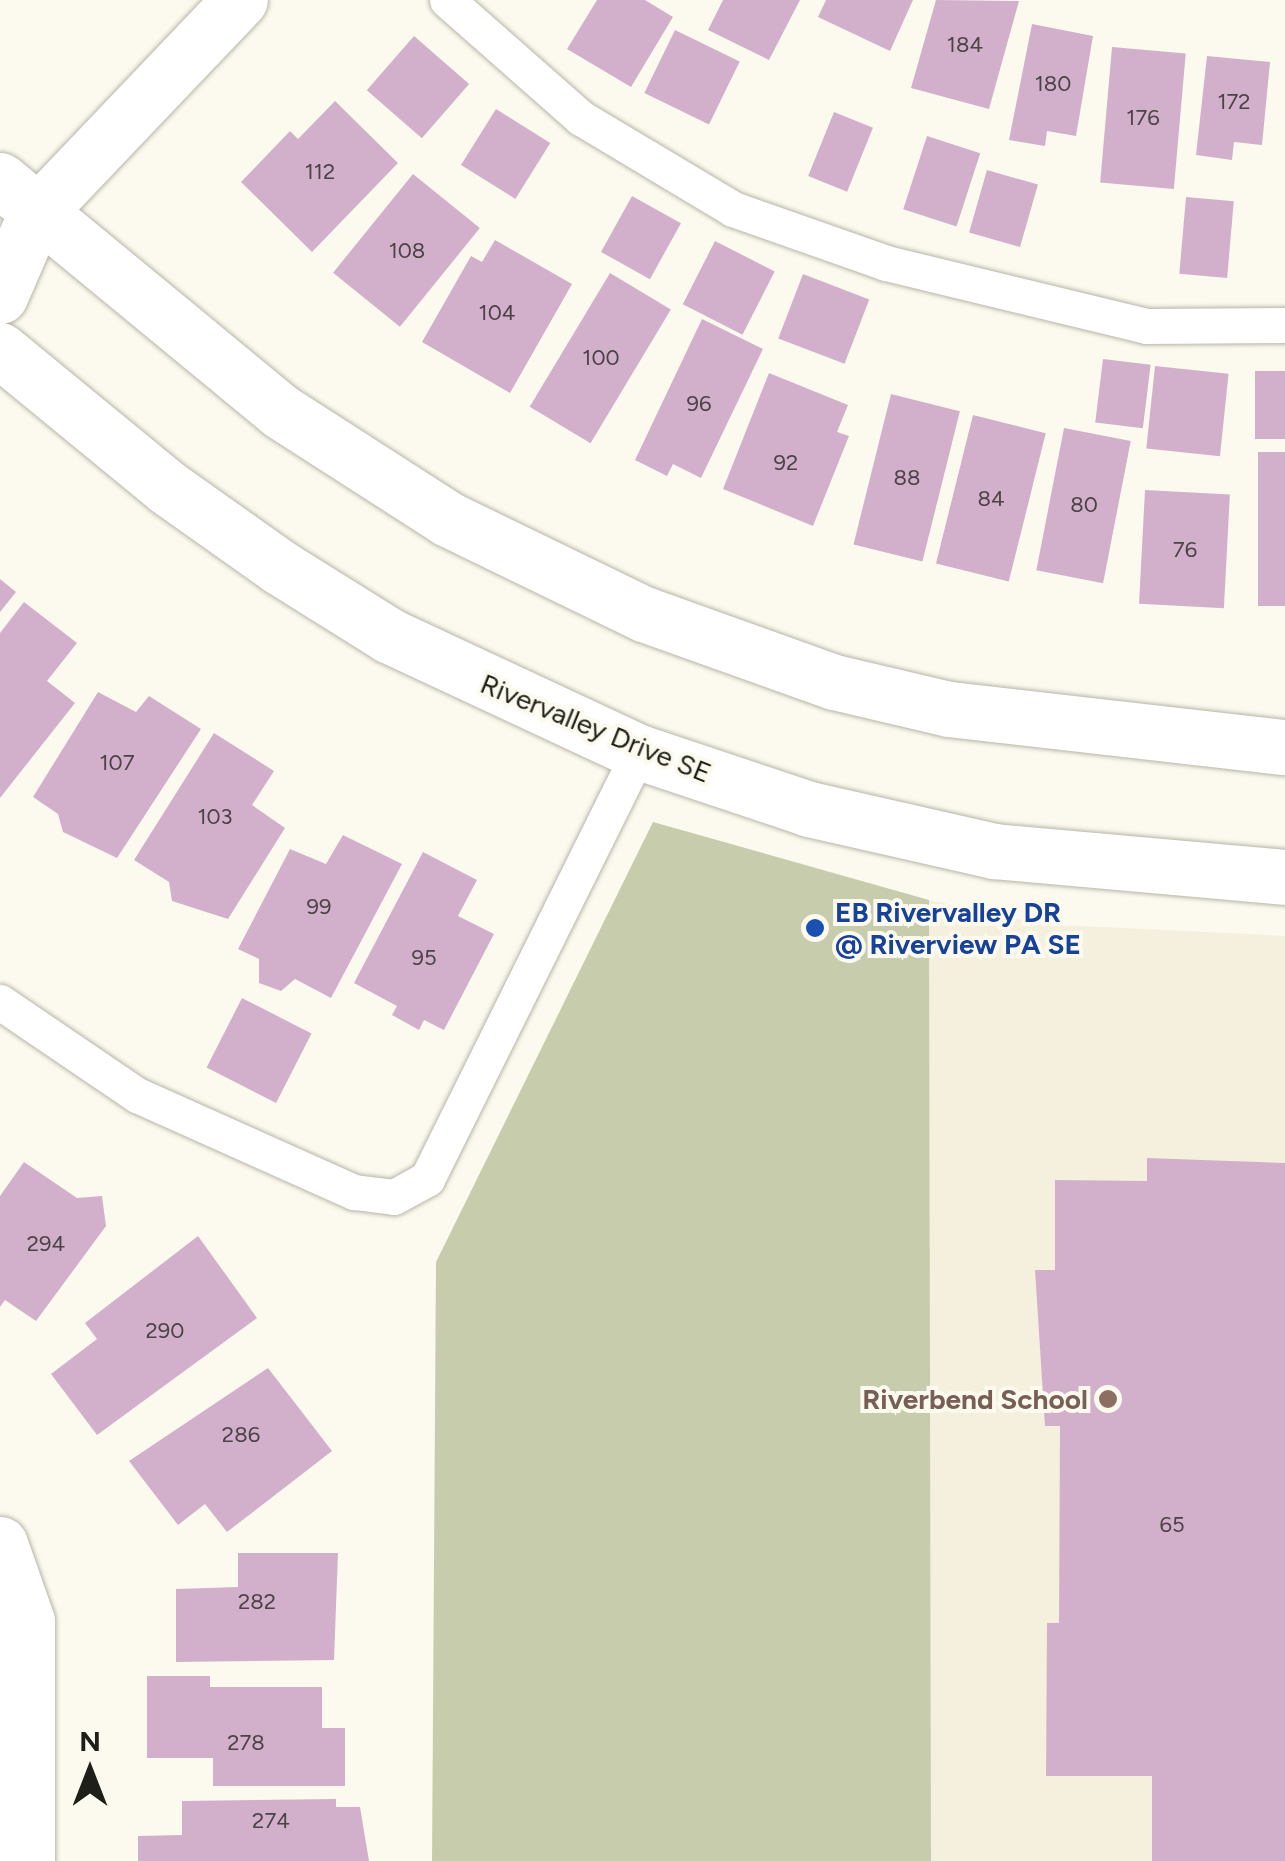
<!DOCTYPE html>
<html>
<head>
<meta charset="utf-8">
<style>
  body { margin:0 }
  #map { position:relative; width:1285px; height:1861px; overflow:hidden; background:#fcfaee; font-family:Figtree,sans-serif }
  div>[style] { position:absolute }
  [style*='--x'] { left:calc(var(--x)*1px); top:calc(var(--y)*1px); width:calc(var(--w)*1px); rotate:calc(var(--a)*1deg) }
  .built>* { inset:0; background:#f4f0dd }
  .green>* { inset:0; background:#c7cdac }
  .building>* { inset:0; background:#d2b0cc; transform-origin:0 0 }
  .roads { filter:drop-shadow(0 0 2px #b7b5a9) drop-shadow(0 0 2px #b7b5a9) }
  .lane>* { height:35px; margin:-17.5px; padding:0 17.5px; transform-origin:17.5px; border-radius:17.5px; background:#fff }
  .street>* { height:55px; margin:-27.5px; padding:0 27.5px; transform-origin:27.5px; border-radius:27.5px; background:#fff }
  .secondary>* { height:55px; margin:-27.5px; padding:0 27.5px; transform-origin:27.5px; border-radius:27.5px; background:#fff }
  .dots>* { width:28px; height:28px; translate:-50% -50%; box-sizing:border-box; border:5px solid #fcfaee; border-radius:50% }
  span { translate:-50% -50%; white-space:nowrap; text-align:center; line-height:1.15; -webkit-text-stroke:8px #fcfaee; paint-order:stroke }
  .number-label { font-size:22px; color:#4c4346 }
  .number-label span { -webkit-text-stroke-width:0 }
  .street-label { font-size:28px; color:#1f1f1a }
  .transit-label { font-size:28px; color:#164399; font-weight:700 }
  .left { translate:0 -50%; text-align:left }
  .education-label { font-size:28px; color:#785e54; font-weight:700 }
  .right { translate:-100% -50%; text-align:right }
  .north { position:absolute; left:40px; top:1721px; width:100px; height:100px; -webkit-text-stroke:8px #fcfaee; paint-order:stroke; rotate:0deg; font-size:28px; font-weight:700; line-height:40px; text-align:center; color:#1f1f1a }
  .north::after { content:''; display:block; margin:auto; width:35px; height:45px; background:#1f1f1a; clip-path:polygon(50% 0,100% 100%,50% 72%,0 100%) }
</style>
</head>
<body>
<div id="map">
  <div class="built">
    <div style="clip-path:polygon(929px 900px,1042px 924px,1285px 936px,1285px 1861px,931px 1861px)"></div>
  </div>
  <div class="green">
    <div style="clip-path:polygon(653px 822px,929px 900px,931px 1861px,432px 1861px,436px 1262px)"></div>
  </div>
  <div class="building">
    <div style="clip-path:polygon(597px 0,645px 0,673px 17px,631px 87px,567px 49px)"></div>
    <div style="clip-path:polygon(723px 0,800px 0,769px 60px,708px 30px)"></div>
    <div style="clip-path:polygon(826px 0,913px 0,890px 51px,818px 17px)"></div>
    <div style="clip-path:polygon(936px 0,1019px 1px,989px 109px,911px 88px)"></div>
    <div style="clip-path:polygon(1032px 24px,1093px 36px,1076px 136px,1047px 131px,1045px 146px,1009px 140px)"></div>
    <div style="left:675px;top:30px;width:72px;height:70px;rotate:26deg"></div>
    <div style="left:414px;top:36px;width:73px;height:72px;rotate:41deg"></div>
    <div style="left:1112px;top:47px;width:74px;height:136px;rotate:5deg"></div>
    <div style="clip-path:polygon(1207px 56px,1270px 62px,1262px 145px,1234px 142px,1232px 160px,1196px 155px)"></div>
    <div style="clip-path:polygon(335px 101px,398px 163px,312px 252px,241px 182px,290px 131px,298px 139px)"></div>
    <div style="left:496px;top:109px;width:64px;height:66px;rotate:32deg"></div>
    <div style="left:834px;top:112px;width:42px;height:69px;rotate:22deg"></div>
    <div style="left:927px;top:136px;width:56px;height:77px;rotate:18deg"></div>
    <div style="left:987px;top:170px;width:53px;height:65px;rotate:16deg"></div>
    <div style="left:413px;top:174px;width:86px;height:127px;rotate:39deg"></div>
    <div style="left:632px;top:196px;width:56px;height:64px;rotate:29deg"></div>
    <div style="left:1186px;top:197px;width:48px;height:77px;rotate:5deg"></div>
    <div style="clip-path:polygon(495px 240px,572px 284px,510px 393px,422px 342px,471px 256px,482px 262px)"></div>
    <div style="left:715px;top:241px;width:67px;height:71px;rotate:27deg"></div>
    <div style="left:610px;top:273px;width:71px;height:156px;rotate:31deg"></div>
    <div style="left:803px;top:274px;width:71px;height:69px;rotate:21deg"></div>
    <div style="clip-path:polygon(702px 319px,763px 349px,701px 478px,673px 464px,667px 476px,635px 460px)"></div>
    <div style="left:1103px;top:359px;width:48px;height:64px;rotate:7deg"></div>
    <div style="left:1155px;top:366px;width:74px;height:83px;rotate:6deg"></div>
    <div style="left:1255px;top:371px;width:30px;height:68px"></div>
    <div style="clip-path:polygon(769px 373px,848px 405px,837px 432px,849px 436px,813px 526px,723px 489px)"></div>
    <div style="left:891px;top:394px;width:71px;height:155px;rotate:14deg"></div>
    <div style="left:973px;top:415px;width:75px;height:153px;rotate:14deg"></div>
    <div style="left:1064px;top:428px;width:68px;height:145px;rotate:11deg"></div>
    <div style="left:1258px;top:452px;width:27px;height:154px"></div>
    <div style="left:1145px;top:490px;width:85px;height:114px;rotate:3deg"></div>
    <div style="clip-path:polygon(0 579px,16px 592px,0 612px)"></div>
    <div style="clip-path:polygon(24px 602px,77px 643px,47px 681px,75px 703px,0 798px,0 633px)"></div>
    <div style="clip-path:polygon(98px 692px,136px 712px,149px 696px,201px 729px,117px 858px,63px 832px,58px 814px,33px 797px)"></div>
    <div style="clip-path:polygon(214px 733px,274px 771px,252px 805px,285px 828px,228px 919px,172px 901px,169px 882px,134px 860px)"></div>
    <div style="clip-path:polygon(343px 835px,402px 864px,331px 998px,295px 979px,281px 991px,259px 983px,259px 959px,238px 949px,290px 849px,326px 864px)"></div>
    <div style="clip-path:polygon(423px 852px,477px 880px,458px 916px,494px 934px,444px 1030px,424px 1020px,419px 1030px,392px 1015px,397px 1006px,354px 983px)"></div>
    <div style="left:242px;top:998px;width:78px;height:78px;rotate:27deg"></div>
    <div style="clip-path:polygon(1147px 1158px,1285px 1163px,1285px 1861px,1152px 1861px,1152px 1776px,1046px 1776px,1047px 1623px,1059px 1623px,1060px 1426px,1045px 1426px,1035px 1270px,1055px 1270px,1055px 1180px,1147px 1181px)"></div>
    <div style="clip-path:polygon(24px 1162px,77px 1198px,102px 1196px,106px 1226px,36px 1321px,5px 1300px,0 1307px,0 1196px)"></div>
    <div style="clip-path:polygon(198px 1236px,257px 1318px,97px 1435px,51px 1374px,97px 1339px,85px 1323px)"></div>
    <div style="clip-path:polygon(268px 1368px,332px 1451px,227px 1532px,205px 1504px,178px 1525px,129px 1461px)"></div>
    <div style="clip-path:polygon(238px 1553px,338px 1553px,334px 1660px,176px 1662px,176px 1589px,238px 1587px)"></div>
    <div style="clip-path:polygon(147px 1676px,210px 1676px,210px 1687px,322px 1687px,322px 1728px,345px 1728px,345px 1786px,213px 1786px,213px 1758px,147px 1758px)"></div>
    <div style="clip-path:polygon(336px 1799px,336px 1807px,360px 1807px,369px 1861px,138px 1861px,138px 1836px,182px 1835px,182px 1801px)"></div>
  </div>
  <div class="roads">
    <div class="lane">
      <div style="--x:447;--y:0;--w:179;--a:41.4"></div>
      <div style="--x:581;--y:118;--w:177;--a:30.9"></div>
      <div style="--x:733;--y:209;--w:162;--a:19.4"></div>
      <div style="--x:886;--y:263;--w:268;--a:13.6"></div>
      <div style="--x:1146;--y:326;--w:139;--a:-0.4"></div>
      <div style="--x:0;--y:1002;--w:166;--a:34.2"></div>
      <div style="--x:137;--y:1095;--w:238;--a:24.1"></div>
      <div style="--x:354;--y:1192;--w:40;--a:7.1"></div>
      <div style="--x:394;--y:1197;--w:38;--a:-29"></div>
      <div style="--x:427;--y:1179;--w:477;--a:-63.6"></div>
    </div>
    <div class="street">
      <div style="--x:0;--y:296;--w:88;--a:-66.6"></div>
      <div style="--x:0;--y:1544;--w:82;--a:70.7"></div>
      <div style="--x:27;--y:1621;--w:240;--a:90"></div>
    </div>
    <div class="secondary">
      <div style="--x:0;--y:180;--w:363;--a:39.5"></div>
      <div style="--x:280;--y:411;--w:200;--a:32.7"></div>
      <div style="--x:448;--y:519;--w:218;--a:25.9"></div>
      <div style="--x:644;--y:614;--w:202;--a:19.7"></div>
      <div style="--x:834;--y:682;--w:118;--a:13.2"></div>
      <div style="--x:949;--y:709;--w:338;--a:6.5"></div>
      <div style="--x:35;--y:215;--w:297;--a:-46.4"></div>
      <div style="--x:0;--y:350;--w:217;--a:39.4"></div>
      <div style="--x:168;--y:488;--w:138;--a:35.3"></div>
      <div style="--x:281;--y:568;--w:128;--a:32"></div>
      <div style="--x:390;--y:636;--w:275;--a:25"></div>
      <div style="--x:639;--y:752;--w:179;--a:18.5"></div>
      <div style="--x:809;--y:809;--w:190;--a:12.8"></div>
      <div style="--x:994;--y:851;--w:292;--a:5.1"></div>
    </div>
  </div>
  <div class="dots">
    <div style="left:815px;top:928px;background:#1a4fb4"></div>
    <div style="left:1108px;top:1399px;background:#8d6e63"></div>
  </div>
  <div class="number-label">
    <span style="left:965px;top:45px">184</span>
    <span style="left:1053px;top:84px">180</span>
    <span style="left:1234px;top:102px">172</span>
    <span style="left:1143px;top:118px">176</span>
    <span style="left:320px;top:172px">112</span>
    <span style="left:407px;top:251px">108</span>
    <span style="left:497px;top:313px">104</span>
    <span style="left:601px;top:358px">100</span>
    <span style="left:699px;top:404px">96</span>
    <span style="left:786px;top:463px">92</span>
    <span style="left:907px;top:478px">88</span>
    <span style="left:991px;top:499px">84</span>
    <span style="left:1084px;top:505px">80</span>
    <span style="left:1185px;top:550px">76</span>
    <span style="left:117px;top:763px">107</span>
    <span style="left:215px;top:817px">103</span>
    <span style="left:319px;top:907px">99</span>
    <span style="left:424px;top:958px">95</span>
    <span style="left:46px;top:1244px">294</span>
    <span style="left:165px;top:1331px">290</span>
    <span style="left:241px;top:1435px">286</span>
    <span style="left:1172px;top:1525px">65</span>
    <span style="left:257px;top:1602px">282</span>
    <span style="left:246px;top:1743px">278</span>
    <span style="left:271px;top:1821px">274</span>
  </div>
  <div class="street-label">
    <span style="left:596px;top:728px;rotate:22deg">Rivervalley Drive SE</span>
  </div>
  <div class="transit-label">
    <span class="left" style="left:835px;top:928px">EB Rivervalley DR<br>@ Riverview PA SE</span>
  </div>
  <div class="education-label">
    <span class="right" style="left:1088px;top:1399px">Riverbend School</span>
  </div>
  <div class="north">N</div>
</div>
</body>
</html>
